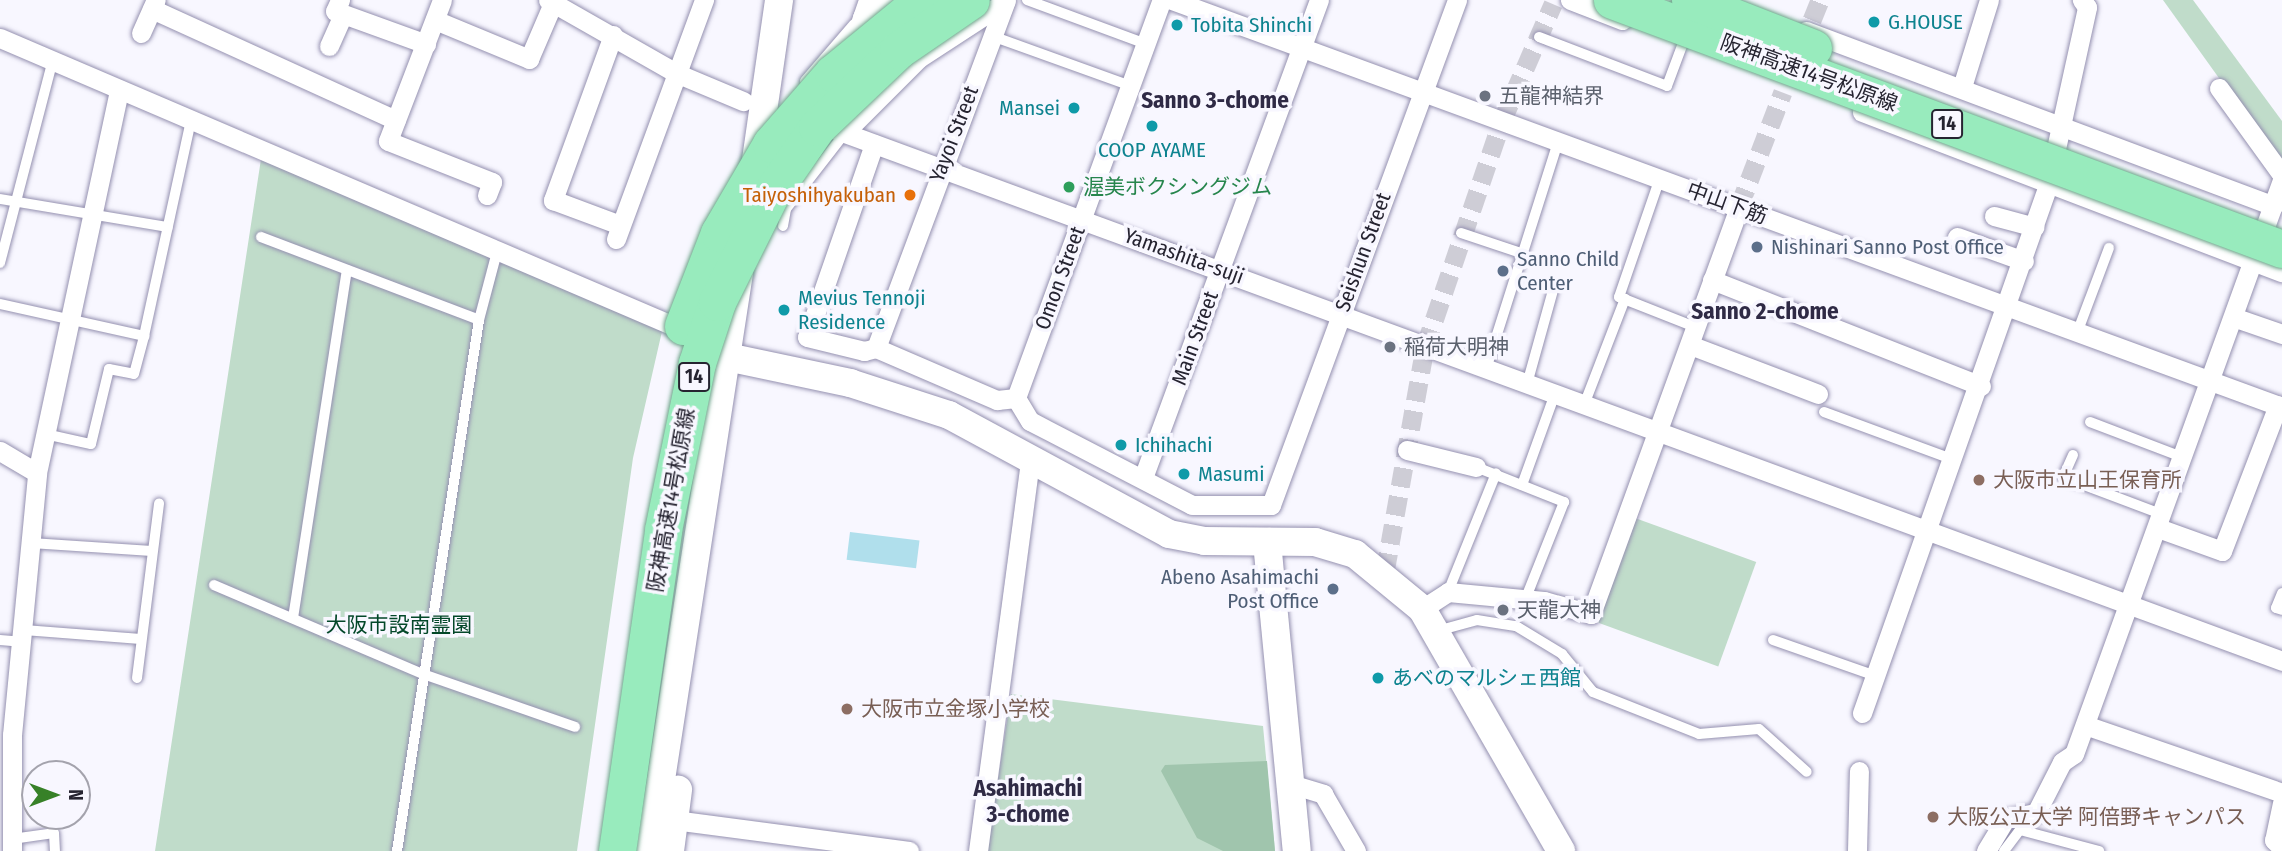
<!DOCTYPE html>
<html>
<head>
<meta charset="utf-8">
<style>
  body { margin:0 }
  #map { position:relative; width:2282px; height:851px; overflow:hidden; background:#f8f7ff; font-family:"Fira Sans Condensed","Noto Sans JP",sans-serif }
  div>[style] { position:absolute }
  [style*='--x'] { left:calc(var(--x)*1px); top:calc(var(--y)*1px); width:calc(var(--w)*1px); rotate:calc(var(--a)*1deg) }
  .green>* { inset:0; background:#c0dcca; transform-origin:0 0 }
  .forest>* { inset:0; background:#a0c5ad }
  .water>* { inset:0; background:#b0dfec; transform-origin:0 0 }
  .street-tunnel>* { height:19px; margin-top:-9.5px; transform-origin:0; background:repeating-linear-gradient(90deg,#cecdd6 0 19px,transparent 0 29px) }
  .roads { filter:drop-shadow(0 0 2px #9490b0) drop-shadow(0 0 2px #9490b0) }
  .lane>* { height:10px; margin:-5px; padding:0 5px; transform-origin:5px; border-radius:5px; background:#fff }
  .street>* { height:19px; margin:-9.5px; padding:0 9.5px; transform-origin:9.5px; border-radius:9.5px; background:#fff }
  .secondary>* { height:28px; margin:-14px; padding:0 14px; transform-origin:14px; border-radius:14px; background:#fff }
  .bridges { filter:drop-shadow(0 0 2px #70a58c) drop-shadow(0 0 2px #70a58c) }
  .highway-bridge>* { height:37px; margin:-18.5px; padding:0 18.5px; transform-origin:18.5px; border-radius:18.5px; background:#98ebbd }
  .dots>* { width:19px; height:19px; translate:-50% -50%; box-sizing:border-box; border:4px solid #f8f7ff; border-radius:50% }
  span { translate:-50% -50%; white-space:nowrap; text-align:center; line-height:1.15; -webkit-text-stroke:7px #f8f7ff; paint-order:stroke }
  .shield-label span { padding:2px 5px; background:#f8f7ff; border:2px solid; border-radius:5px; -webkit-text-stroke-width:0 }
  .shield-label { font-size:19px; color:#262431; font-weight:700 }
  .culture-label { font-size:21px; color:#0d838f }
  .left { translate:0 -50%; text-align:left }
  .right { translate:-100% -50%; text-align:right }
  .street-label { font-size:21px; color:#262431 }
  .worship-label { font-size:21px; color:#5b616d }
  .leisure-label { font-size:21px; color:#27864d }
  .food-label { font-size:21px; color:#c56008 }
  .service-label { font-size:21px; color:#4e5e75 }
  .education-label { font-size:21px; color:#785e54 }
  .park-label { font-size:21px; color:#034729 }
  .neighbourhood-label { font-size:23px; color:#2f2a45; font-weight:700 }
  .north { position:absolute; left:21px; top:760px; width:70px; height:70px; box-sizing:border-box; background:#f8f7ff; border:2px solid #a4a3ad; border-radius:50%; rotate:90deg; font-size:19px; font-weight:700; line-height:28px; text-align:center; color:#262431 }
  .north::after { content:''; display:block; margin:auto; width:24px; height:32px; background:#378128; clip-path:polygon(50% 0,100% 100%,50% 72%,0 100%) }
</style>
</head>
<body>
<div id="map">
  <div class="green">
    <div style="clip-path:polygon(2163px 0,2193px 0,2282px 121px,2282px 166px)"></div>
    <div style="clip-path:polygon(261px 159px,663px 327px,633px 458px,577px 851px,155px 851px)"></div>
    <div style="left:1635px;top:518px;width:129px;height:111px;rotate:20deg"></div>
    <div style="clip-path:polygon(1011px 694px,1263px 726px,1275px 851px,987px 851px)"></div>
  </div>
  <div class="forest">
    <div style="clip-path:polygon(1267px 761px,1275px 851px,1223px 851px,1197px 838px,1161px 771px,1165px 765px)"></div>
  </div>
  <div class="water">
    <div style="left:850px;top:532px;width:70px;height:28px;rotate:7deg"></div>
  </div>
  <div class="street-tunnel">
    <div style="--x:1812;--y:20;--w:22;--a:-68"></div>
    <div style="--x:1739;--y:207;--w:123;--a:-69.1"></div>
    <div style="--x:1385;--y:572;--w:229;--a:-79.9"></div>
    <div style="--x:1425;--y:347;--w:239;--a:-71.2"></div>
    <div style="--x:1502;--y:121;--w:128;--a:-66.4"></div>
  </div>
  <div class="roads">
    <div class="lane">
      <div style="--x:1027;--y:0;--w:127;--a:20.3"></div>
      <div style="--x:992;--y:36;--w:148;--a:19.8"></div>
      <div style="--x:1539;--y:37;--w:137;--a:20.9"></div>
      <div style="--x:1667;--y:86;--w:46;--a:-69.6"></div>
      <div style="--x:805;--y:81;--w:75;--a:-49.3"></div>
      <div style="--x:1660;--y:178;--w:126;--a:109"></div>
      <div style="--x:1619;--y:297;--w:82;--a:21.5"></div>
      <div style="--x:0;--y:199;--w:170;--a:9.5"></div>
      <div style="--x:783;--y:226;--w:17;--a:-80"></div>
      <div style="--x:786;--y:209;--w:96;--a:-52.2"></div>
      <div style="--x:1461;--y:233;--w:60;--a:18.4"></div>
      <div style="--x:261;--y:237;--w:233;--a:20.8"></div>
      <div style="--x:0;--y:263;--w:210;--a:-75.4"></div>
      <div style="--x:0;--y:304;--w:148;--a:12.5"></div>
      <div style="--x:144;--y:336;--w:221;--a:-77.7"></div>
      <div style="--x:2077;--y:333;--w:91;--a:-69.4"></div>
      <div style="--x:1486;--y:369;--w:238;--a:-72.4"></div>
      <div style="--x:1527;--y:384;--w:98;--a:-74.5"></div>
      <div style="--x:1584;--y:405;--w:114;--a:-68.9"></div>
      <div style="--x:1824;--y:412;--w:136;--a:20.2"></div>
      <div style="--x:2090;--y:422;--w:98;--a:20.8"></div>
      <div style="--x:45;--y:434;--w:47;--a:12.3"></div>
      <div style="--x:91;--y:444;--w:77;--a:-76.5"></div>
      <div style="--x:109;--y:369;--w:25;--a:11"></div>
      <div style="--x:134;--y:374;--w:39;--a:-75"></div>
      <div style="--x:2073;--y:455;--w:24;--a:114"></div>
      <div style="--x:2063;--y:477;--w:105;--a:20.7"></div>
      <div style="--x:1476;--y:467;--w:95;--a:21.7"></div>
      <div style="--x:1564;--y:502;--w:105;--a:111.7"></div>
      <div style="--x:1522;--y:485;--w:97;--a:-70.1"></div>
      <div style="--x:31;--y:543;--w:121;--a:3.8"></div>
      <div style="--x:214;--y:585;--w:227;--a:23.1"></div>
      <div style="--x:423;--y:674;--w:161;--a:19.2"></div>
      <div style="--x:1448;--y:592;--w:128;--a:-68"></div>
      <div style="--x:2282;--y:593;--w:16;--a:112"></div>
      <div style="--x:2276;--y:608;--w:6;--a:18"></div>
      <div style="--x:293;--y:618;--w:352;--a:-81.2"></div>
      <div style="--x:24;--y:630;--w:117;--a:4.4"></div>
      <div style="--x:1437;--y:631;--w:41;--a:-15.4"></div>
      <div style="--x:1477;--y:620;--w:39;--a:9"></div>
      <div style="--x:1516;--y:626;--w:54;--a:31.3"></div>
      <div style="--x:1562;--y:654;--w:49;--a:50.8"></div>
      <div style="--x:1593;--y:692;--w:114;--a:21.6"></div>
      <div style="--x:1699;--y:734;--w:60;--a:-4.8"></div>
      <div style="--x:1759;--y:729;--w:64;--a:41.9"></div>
      <div style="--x:0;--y:640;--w:21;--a:5"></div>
      <div style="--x:1773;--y:640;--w:109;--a:19.3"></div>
      <div style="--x:137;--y:678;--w:176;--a:-82.8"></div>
      <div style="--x:12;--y:839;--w:42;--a:-8.1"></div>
      <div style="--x:54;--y:833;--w:18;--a:87"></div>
      <div style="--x:397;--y:851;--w:537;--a:-81.22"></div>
      <div style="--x:479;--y:320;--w:74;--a:-75.2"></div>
      <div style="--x:2004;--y:851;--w:26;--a:-53"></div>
      <div style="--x:2020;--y:830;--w:82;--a:14.9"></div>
    </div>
    <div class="street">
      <div style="--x:340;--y:0;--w:12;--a:114"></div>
      <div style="--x:335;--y:11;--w:97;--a:19.9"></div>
      <div style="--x:442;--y:0;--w:151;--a:111"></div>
      <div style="--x:388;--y:141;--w:112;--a:21.5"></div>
      <div style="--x:492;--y:182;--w:14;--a:111"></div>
      <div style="--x:548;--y:0;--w:147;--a:29.7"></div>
      <div style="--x:676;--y:73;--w:73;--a:22.7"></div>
      <div style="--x:1172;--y:0;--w:1182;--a:20.14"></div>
      <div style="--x:1570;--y:0;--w:56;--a:21"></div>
      <div style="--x:152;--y:9;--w:268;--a:24.5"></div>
      <div style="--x:862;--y:17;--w:31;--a:-33"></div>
      <div style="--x:435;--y:20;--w:102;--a:22.5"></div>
      <div style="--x:529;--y:59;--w:61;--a:-66.8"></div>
      <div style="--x:1806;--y:31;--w:499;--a:20.5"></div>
      <div style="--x:141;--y:33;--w:36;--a:-66"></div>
      <div style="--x:613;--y:35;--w:176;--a:110"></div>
      <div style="--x:553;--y:200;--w:72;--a:20.5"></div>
      <div style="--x:0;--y:38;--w:748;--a:23.14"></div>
      <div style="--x:329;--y:46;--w:34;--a:-66"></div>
      <div style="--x:850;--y:52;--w:55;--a:-70.9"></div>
      <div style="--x:1962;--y:87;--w:91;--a:-72.8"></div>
      <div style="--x:2219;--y:88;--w:107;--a:54.1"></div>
      <div style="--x:1862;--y:112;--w:449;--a:20.9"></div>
      <div style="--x:815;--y:122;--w:1563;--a:20.17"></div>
      <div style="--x:845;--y:132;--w:105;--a:-45"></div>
      <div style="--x:919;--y:58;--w:103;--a:-33.1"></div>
      <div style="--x:874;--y:144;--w:204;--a:109.1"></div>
      <div style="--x:807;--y:337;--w:59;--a:13.8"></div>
      <div style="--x:864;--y:351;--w:12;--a:-14"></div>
      <div style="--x:876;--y:348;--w:132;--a:23.3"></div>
      <div style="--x:997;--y:400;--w:19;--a:-6"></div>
      <div style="--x:1016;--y:398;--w:27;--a:59"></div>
      <div style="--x:1030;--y:421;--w:182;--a:27.4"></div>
      <div style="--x:1192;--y:505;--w:79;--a:0"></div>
      <div style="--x:1271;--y:505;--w:538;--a:-69.78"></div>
      <div style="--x:1994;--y:216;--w:42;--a:15"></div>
      <div style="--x:1957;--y:237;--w:71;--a:19.7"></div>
      <div style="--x:616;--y:239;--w:255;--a:-69.8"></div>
      <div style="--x:1712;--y:280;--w:289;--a:21.5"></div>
      <div style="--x:2233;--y:317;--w:52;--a:19.1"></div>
      <div style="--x:1690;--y:345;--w:137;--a:20.9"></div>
      <div style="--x:876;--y:348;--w:371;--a:-69.5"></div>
      <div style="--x:1016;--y:398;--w:424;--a:-69.9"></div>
      <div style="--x:1407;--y:450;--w:71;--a:13.8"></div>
      <div style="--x:0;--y:451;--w:43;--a:30.7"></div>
      <div style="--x:1143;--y:478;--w:509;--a:-69.79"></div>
      <div style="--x:2158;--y:528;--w:68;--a:19.8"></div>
      <div style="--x:2222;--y:551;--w:156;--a:-69"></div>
      <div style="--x:1422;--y:609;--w:31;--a:-33"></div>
      <div style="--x:1448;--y:592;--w:96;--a:5.4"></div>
      <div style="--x:1544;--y:601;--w:49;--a:15.5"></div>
      <div style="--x:1591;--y:614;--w:433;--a:-70"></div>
      <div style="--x:1862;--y:713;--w:560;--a:-70.59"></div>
      <div style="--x:2048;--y:185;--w:182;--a:-77.6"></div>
      <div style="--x:2087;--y:7;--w:9;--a:-126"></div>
      <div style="--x:2085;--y:725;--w:208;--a:19"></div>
      <div style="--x:1291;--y:784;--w:34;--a:17"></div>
      <div style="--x:1323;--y:794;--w:66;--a:59.9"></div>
      <div style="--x:2282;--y:803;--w:38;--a:102"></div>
      <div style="--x:2274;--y:840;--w:11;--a:45"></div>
      <div style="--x:674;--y:820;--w:237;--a:7.5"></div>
      <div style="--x:12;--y:851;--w:116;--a:-90"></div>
      <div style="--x:12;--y:735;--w:263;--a:-84.5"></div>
      <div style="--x:37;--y:473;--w:392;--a:-77.9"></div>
      <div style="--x:978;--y:851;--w:393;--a:-82.4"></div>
      <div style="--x:1857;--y:851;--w:80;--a:-88.6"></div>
      <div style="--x:1986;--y:851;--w:37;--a:-59"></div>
      <div style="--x:2005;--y:819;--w:32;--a:-11"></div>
      <div style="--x:2036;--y:813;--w:57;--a:-63"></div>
      <div style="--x:2062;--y:762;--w:14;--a:-34"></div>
      <div style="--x:2074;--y:754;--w:611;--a:-70.08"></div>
    </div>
    <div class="secondary">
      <div style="--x:755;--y:167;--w:169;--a:-81.8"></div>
      <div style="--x:727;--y:357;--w:126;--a:11.9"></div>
      <div style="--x:850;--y:383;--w:104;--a:17.9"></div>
      <div style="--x:949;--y:415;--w:250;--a:28.4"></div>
      <div style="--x:1169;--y:534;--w:36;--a:11"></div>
      <div style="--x:1204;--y:541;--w:111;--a:0.5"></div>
      <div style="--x:1315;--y:542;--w:42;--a:16.7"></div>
      <div style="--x:1355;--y:554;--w:87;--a:39.4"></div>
      <div style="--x:1422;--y:609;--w:279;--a:60.1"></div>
      <div style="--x:1267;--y:542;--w:310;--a:84.5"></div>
      <div style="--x:650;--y:851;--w:585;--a:-81.25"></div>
      <div style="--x:670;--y:851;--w:62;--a:-82.5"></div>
    </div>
  </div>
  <div class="bridges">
    <div class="highway-bridge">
      <div style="--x:1612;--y:0;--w:715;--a:20.39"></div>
      <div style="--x:1690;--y:0;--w:132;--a:21.3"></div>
      <div style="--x:683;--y:326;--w:100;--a:-68.8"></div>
      <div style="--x:719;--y:233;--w:103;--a:-59.7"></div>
      <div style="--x:771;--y:144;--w:94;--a:-48.9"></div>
      <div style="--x:833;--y:73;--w:115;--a:-39.4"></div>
      <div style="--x:617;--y:851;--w:324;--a:-81.8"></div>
      <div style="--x:663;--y:530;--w:170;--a:-78.5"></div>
      <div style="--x:697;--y:363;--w:64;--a:-71.8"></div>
      <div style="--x:717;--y:302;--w:119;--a:-63.6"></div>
      <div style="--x:770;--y:195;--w:83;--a:-55.3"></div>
      <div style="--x:817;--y:127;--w:112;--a:-43.5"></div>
      <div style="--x:898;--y:50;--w:88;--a:-34.4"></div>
    </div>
  </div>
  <div class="dots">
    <div style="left:1874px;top:22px;background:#0f9aa8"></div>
    <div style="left:1177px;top:25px;background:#0f9aa8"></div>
    <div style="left:1485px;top:96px;background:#6b7280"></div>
    <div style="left:1074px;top:108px;background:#0f9aa8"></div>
    <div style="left:1152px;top:126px;background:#0f9aa8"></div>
    <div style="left:1069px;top:187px;background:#2e9e5b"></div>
    <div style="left:910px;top:195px;background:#e8710a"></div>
    <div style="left:1757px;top:247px;background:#5c6f8a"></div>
    <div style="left:1503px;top:271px;background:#5c6f8a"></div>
    <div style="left:784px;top:310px;background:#0f9aa8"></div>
    <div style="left:1390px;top:347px;background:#6b7280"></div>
    <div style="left:1121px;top:445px;background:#0f9aa8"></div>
    <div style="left:1184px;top:474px;background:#0f9aa8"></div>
    <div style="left:1979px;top:480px;background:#8d6e63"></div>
    <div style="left:1333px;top:589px;background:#5c6f8a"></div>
    <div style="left:1503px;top:610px;background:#6b7280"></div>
    <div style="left:1378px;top:678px;background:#0f9aa8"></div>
    <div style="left:847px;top:709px;background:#8d6e63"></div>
    <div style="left:1933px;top:817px;background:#8d6e63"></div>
  </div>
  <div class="shield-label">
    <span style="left:1947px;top:124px">14</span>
    <span style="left:694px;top:377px">14</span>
  </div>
  <div class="culture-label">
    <span class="left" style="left:1888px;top:22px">G.HOUSE</span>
    <span class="left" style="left:1191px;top:25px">Tobita Shinchi</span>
    <span class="right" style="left:1060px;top:108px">Mansei</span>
    <span style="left:1152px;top:150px">COOP AYAME</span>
    <span class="left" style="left:798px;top:310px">Mevius Tennoji<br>Residence</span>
    <span class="left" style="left:1135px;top:445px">Ichihachi</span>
    <span class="left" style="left:1198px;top:474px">Masumi</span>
    <span class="left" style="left:1392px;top:678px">あべのマルシェ西館</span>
  </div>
  <div class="street-label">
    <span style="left:1809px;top:73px;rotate:20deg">阪神高速14号松原線</span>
    <span style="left:954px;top:134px;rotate:-69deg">Yayoi Street</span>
    <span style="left:1727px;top:203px;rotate:20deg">中山下筋</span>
    <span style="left:1363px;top:252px;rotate:-70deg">Seishun Street</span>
    <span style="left:1184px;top:256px;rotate:20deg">Yamashita-suji</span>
    <span style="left:1060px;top:278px;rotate:-70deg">Omon Street</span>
    <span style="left:1195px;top:338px;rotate:-70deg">Main Street</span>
    <span style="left:671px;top:500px;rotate:-80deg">阪神高速14号松原線</span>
  </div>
  <div class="worship-label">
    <span class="left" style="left:1499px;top:96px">五龍神結界</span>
    <span class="left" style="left:1404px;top:347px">稲荷大明神</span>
    <span class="left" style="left:1517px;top:610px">天龍大神</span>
  </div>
  <div class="leisure-label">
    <span class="left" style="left:1083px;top:187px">渥美ボクシングジム</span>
  </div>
  <div class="food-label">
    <span class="right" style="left:896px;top:195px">Taiyoshihyakuban</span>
  </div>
  <div class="service-label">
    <span class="left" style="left:1771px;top:247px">Nishinari Sanno Post Office</span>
    <span class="left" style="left:1517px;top:271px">Sanno Child<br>Center</span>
    <span class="right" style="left:1319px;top:589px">Abeno Asahimachi<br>Post Office</span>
  </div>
  <div class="education-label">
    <span class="left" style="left:1993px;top:480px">大阪市立山王保育所</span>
    <span class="left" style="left:861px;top:709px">大阪市立金塚小学校</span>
    <span class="left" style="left:1947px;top:817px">大阪公立大学 阿倍野キャンパス</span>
  </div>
  <div class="park-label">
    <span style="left:399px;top:625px">大阪市設南霊園</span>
  </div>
  <div class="neighbourhood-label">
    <span style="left:1215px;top:100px">Sanno 3-chome</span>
    <span style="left:1765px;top:311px">Sanno 2-chome</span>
    <span style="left:1028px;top:801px">Asahimachi<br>3-chome</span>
  </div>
  <div class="north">N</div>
</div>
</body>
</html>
